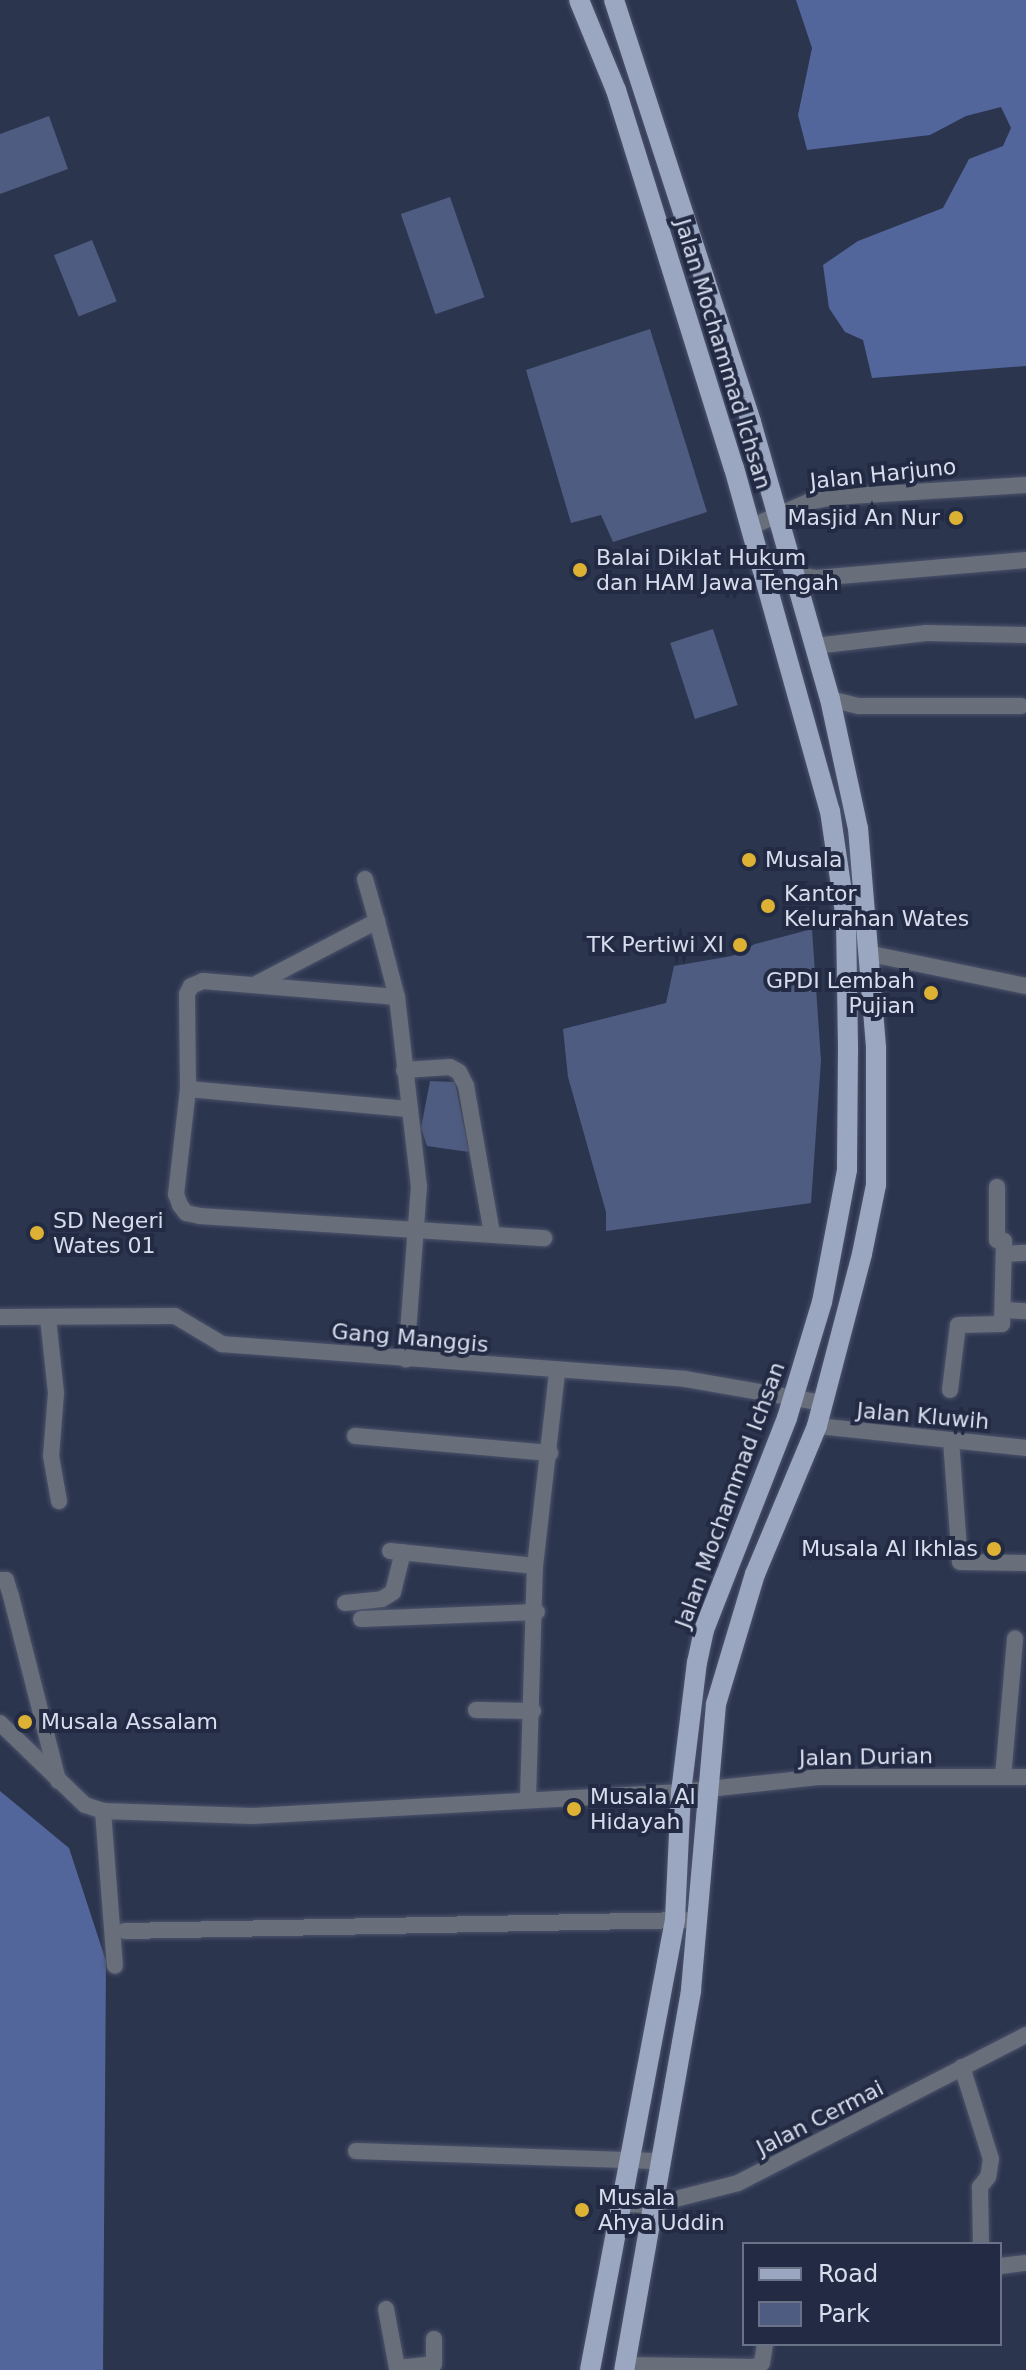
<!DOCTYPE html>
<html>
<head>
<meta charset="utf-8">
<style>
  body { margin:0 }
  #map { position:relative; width:1026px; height:2370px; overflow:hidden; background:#2c354e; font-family:"DejaVu Sans",sans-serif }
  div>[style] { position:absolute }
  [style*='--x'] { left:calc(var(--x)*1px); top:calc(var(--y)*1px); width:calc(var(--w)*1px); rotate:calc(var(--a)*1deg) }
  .green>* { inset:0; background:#4f5c81; transform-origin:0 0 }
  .forest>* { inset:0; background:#53669c }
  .roads { filter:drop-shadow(0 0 2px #4b536b) drop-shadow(0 0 2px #4b536b) }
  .minor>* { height:16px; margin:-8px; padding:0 8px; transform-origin:8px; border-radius:8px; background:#696e7b }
  .primary>* { height:20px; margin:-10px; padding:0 10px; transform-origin:10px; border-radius:10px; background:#9ba6c0 }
  .dots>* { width:22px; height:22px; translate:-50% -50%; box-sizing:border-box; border:4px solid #222b43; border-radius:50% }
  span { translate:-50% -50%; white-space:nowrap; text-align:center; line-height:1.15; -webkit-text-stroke:8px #222b43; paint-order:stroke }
  .street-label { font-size:22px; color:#d7dded }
  .poi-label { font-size:22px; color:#d7dded }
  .right { translate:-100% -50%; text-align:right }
  .left { translate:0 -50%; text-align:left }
  .legend { position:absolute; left:742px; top:2242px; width:260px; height:104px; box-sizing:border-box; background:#222b43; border:2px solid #6a7287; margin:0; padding:10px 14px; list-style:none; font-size:24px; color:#d7dded }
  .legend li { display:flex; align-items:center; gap:16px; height:40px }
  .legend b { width:40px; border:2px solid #6a7287 }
</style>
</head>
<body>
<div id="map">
  <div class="green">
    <div style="clip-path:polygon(49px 116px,68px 169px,0 194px,0 134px)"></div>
    <div style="left:450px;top:197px;width:106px;height:52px;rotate:71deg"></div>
    <div style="left:92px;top:240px;width:66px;height:41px;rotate:68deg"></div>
    <div style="clip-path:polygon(650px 329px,707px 512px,613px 542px,601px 515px,571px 523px,526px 370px)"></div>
    <div style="left:713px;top:629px;width:80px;height:45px;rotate:72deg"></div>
    <div style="clip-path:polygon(812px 929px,821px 1061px,811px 1203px,606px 1231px,606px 1212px,568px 1077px,563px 1029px,666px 1003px,674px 966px,732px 956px,755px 944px)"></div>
    <div style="clip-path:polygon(430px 1081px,455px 1082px,469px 1152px,427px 1146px,421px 1128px)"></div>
  </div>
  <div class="forest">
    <div style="clip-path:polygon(796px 0,1026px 0,1026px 366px,872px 378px,863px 340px,845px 332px,829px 308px,823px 265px,858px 241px,943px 208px,969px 159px,1003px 146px,1011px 128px,1001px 107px,966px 116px,930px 135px,807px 150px,798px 115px,812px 48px)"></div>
    <div style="clip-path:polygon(0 1791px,69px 1848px,106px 1961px,103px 2370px,0 2370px)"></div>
  </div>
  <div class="roads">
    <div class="minor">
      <div style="--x:750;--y:527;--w:63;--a:-23.3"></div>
      <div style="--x:808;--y:502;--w:26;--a:-11"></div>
      <div style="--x:834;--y:497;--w:192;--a:-3.6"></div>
      <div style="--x:793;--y:574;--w:23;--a:10"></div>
      <div style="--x:816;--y:578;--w:211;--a:-4.9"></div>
      <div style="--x:815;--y:646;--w:112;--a:-6.7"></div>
      <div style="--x:926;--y:633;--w:100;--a:1.1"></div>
      <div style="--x:830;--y:699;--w:30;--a:14"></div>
      <div style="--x:859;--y:706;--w:162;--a:0"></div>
      <div style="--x:365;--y:879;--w:44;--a:74.1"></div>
      <div style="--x:871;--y:954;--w:158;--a:11.7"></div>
      <div style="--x:254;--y:985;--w:139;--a:-27.5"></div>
      <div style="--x:377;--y:921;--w:79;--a:75.3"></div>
      <div style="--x:397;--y:997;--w:190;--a:83.4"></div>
      <div style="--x:419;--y:1186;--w:174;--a:94.3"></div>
      <div style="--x:397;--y:997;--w:195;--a:-175.3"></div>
      <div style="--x:203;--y:981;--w:13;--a:157"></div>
      <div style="--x:191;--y:986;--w:9;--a:117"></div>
      <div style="--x:187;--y:994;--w:95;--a:89.4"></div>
      <div style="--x:188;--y:1089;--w:106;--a:96.5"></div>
      <div style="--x:176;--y:1194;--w:12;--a:70"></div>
      <div style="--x:180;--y:1205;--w:10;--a:53"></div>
      <div style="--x:186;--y:1213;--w:14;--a:12"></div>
      <div style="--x:200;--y:1216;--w:345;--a:3.7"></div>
      <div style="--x:404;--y:1070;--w:46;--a:-3.7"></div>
      <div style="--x:450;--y:1067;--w:10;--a:29"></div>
      <div style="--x:459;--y:1072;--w:16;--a:63"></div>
      <div style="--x:466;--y:1086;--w:149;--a:80"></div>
      <div style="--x:188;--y:1089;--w:221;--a:5.2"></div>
      <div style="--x:1004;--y:1254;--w:22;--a:-3"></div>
      <div style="--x:1004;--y:1310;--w:22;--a:3"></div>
      <div style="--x:0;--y:1317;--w:175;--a:-0.3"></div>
      <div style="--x:175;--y:1316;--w:55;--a:30.8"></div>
      <div style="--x:222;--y:1344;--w:464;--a:4.3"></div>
      <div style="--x:685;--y:1379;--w:140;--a:9.9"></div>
      <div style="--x:48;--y:1318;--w:75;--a:83.9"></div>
      <div style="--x:56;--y:1393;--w:63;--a:94.5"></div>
      <div style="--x:51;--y:1456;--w:46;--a:79.9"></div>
      <div style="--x:950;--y:1390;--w:65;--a:-83"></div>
      <div style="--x:958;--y:1325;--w:44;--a:-1.3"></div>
      <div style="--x:1002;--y:1324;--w:83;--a:-88.6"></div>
      <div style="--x:1004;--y:1241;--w:7;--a:-172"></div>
      <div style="--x:997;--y:1240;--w:53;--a:-90"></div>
      <div style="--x:817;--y:1426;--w:210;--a:6"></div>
      <div style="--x:355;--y:1436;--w:196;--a:5"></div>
      <div style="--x:951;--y:1440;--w:122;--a:85.8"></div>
      <div style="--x:960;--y:1562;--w:66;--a:0.9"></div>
      <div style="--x:390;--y:1551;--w:146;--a:5.9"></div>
      <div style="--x:0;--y:1580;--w:6;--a:0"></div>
      <div style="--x:6;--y:1580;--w:17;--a:73"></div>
      <div style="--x:11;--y:1596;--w:191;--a:75.7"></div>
      <div style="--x:345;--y:1603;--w:37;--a:-6"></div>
      <div style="--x:382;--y:1599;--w:13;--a:-32"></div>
      <div style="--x:393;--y:1592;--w:41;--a:-76"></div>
      <div style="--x:361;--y:1619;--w:176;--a:-2.3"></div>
      <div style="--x:476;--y:1710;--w:57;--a:1"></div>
      <div style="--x:0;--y:1723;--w:118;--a:44"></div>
      <div style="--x:85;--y:1805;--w:19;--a:18"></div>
      <div style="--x:103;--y:1811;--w:150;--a:1.9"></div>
      <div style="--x:253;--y:1816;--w:429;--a:-3.2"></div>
      <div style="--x:681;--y:1792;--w:140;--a:-6.2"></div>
      <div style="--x:820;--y:1777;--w:206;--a:0"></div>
      <div style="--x:1003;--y:1777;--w:139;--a:-85"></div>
      <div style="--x:528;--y:1799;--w:233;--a:-88.3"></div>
      <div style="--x:535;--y:1566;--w:194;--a:-83.5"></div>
      <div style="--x:103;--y:1811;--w:155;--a:85.6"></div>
      <div style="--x:125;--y:1931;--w:561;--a:-1.12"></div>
      <div style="--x:962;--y:2067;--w:96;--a:72.5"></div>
      <div style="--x:991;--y:2159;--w:18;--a:99"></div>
      <div style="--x:988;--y:2177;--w:13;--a:129"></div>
      <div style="--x:980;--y:2187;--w:57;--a:89"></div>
      <div style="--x:356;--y:2151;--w:306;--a:1.9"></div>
      <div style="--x:623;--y:2204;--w:29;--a:2"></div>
      <div style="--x:652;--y:2205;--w:89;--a:-14.3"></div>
      <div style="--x:738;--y:2183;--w:324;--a:-27.2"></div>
      <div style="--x:1000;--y:2266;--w:26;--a:-7"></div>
      <div style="--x:386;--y:2309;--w:60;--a:79.4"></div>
      <div style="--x:397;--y:2368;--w:37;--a:-6"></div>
      <div style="--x:434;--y:2364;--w:25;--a:-90"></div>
      <div style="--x:625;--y:2365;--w:130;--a:0.9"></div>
      <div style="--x:755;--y:2367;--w:8;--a:-30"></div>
      <div style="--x:762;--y:2363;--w:19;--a:-81"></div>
    </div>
    <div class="primary">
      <div style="--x:579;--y:0;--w:97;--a:67.7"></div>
      <div style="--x:616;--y:90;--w:396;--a:72.7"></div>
      <div style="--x:734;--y:468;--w:356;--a:74.4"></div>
      <div style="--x:830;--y:811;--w:109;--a:81.6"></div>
      <div style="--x:846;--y:919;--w:131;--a:89.1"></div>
      <div style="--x:848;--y:1050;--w:120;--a:90.5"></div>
      <div style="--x:847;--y:1170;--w:134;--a:100.7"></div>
      <div style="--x:822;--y:1302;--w:121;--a:106.8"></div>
      <div style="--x:787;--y:1418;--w:228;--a:111.4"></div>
      <div style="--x:704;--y:1630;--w:33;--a:102"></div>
      <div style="--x:697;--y:1662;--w:131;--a:97"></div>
      <div style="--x:681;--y:1792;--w:128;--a:92.7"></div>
      <div style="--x:675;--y:1920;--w:458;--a:100.7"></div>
      <div style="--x:614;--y:0;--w:444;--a:72"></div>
      <div style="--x:751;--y:422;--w:288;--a:74.1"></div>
      <div style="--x:830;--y:699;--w:132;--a:77.8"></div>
      <div style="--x:858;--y:828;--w:221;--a:85.3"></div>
      <div style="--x:876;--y:1048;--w:137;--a:90"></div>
      <div style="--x:876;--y:1185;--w:70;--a:101.5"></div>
      <div style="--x:862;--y:1254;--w:178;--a:104.7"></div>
      <div style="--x:817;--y:1426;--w:160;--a:112.7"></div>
      <div style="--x:755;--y:1574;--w:136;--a:106.7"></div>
      <div style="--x:716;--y:1704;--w:288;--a:95"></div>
      <div style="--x:691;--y:1991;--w:385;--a:100"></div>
    </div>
  </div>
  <div class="dots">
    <div style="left:956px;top:518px;background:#ddb133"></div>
    <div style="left:580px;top:570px;background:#ddb133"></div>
    <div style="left:749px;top:860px;background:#ddb133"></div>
    <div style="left:768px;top:906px;background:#ddb133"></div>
    <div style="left:740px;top:945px;background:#ddb133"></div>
    <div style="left:931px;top:993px;background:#ddb133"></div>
    <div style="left:37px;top:1233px;background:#ddb133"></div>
    <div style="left:994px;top:1549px;background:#ddb133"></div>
    <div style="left:25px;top:1722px;background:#ddb133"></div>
    <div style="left:574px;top:1809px;background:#ddb133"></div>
    <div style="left:582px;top:2210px;background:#ddb133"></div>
  </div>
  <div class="street-label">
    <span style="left:723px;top:354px;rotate:73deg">Jalan Mochammad Ichsan</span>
    <span style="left:883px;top:474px;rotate:-6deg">Jalan Harjuno</span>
    <span style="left:410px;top:1338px;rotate:5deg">Gang Manggis</span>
    <span style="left:923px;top:1416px;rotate:5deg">Jalan Kluwih</span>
    <span style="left:730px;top:1495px;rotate:-70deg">Jalan Mochammad Ichsan</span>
    <span style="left:866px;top:1757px;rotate:-1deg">Jalan Durian</span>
    <span style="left:820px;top:2118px;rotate:-27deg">Jalan Cermai</span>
  </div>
  <div class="poi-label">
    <span class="right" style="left:940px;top:518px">Masjid An Nur</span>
    <span class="left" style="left:596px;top:570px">Balai Diklat Hukum<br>dan HAM Jawa Tengah</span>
    <span class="left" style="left:765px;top:860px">Musala</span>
    <span class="left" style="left:784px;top:906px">Kantor<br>Kelurahan Wates</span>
    <span class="right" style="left:724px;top:945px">TK Pertiwi XI</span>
    <span class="right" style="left:915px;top:993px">GPDI Lembah<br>Pujian</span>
    <span class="left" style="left:53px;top:1233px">SD Negeri<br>Wates 01</span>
    <span class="right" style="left:978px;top:1549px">Musala Al Ikhlas</span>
    <span class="left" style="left:41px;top:1722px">Musala Assalam</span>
    <span class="left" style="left:590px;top:1809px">Musala Al<br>Hidayah</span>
    <span class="left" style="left:598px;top:2210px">Musala<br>Ahya Uddin</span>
  </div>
  <ul class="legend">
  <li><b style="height:10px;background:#9ba6c0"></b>Road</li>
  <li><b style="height:22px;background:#4f5c81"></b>Park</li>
  </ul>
</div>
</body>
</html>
